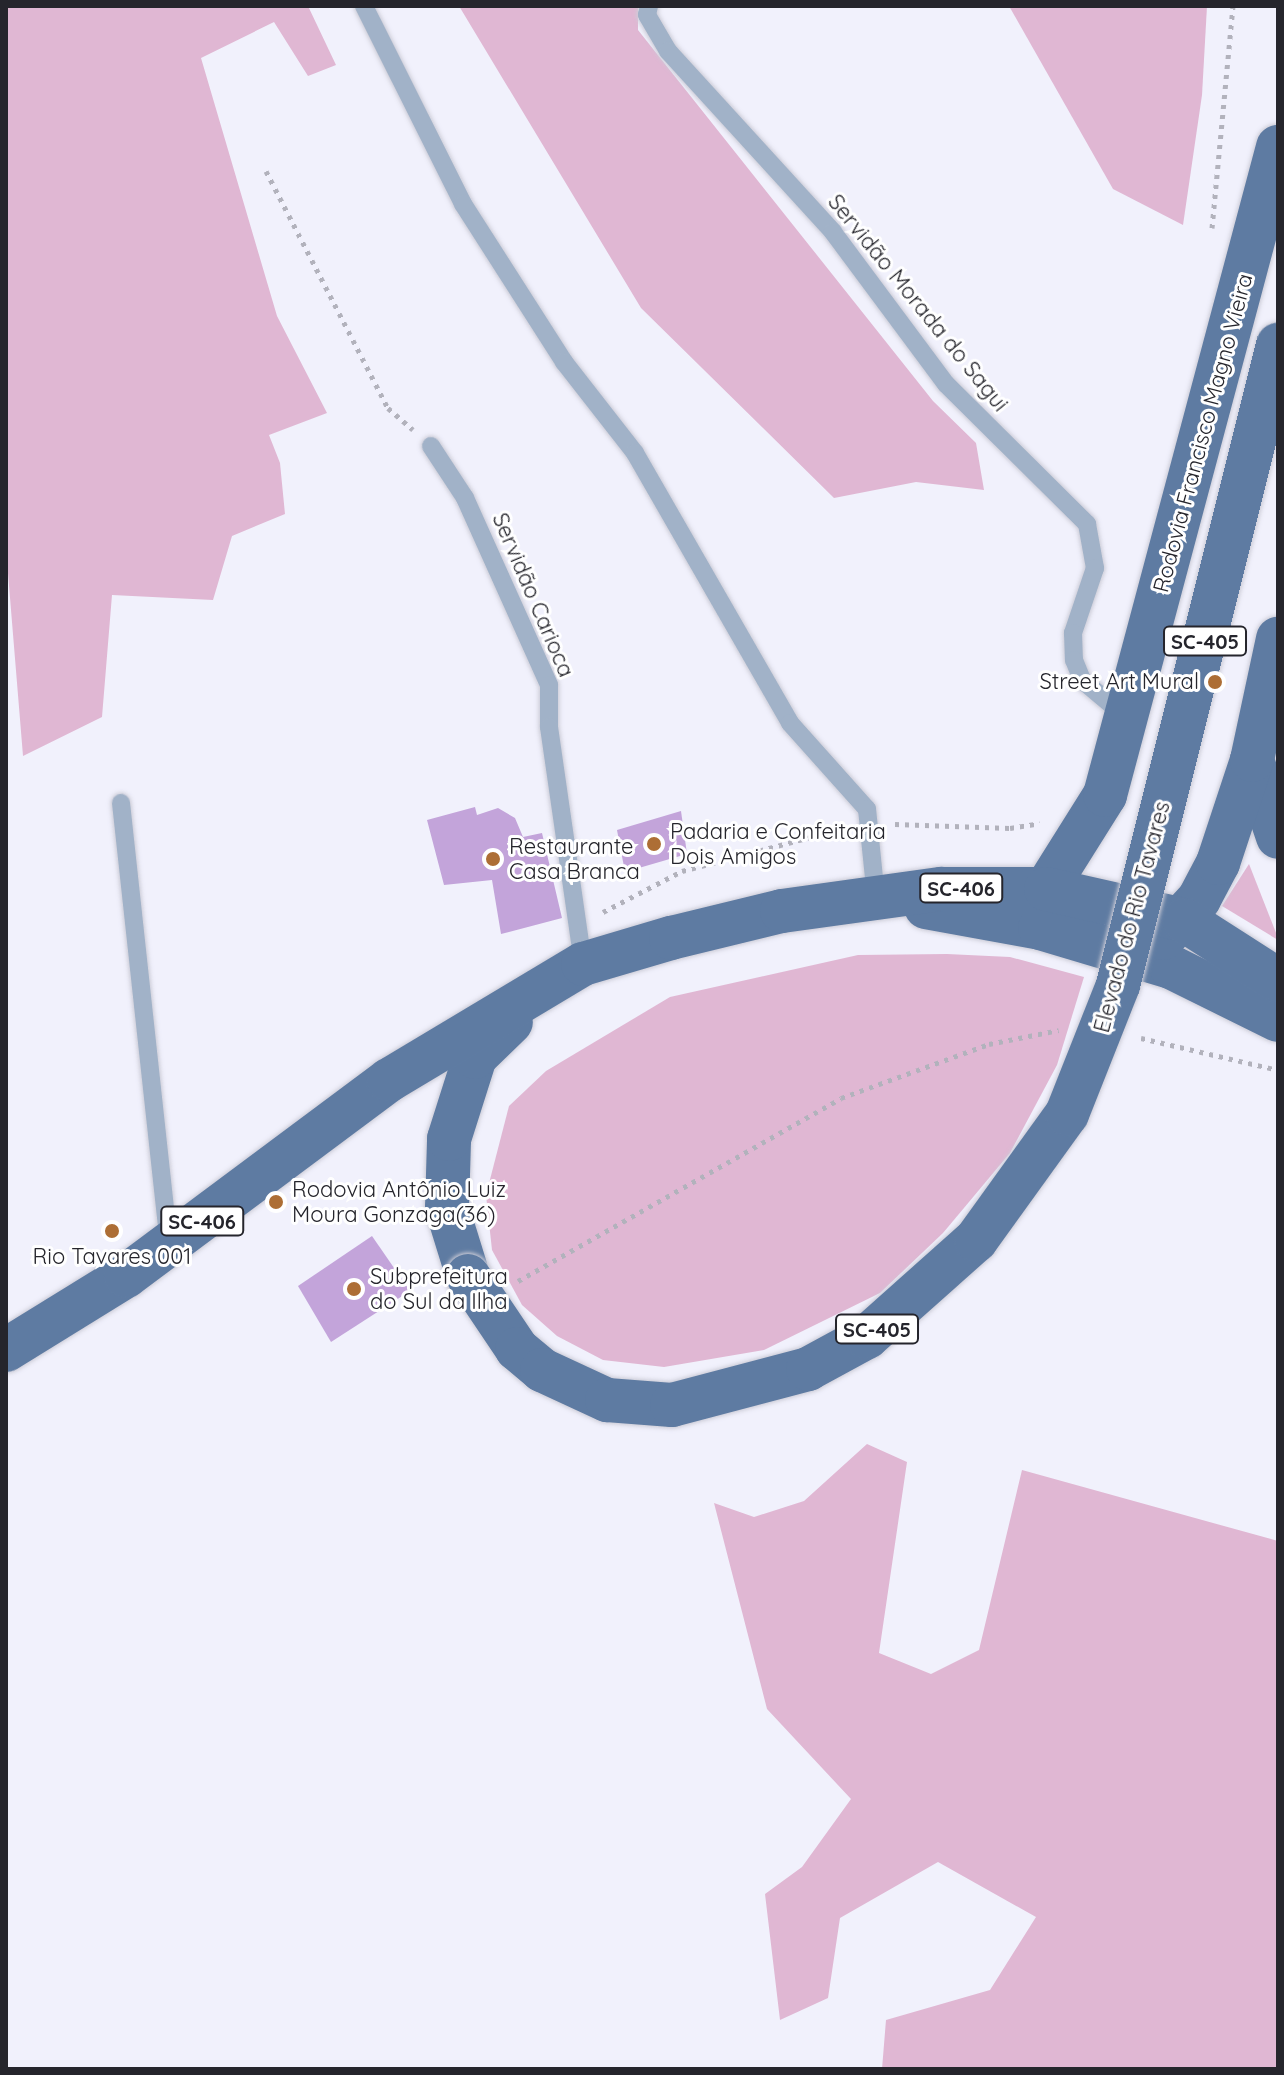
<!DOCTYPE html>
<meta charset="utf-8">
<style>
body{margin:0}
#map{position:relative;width:1284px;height:2075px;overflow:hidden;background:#f1f1fc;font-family:Quicksand,sans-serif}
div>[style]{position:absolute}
.green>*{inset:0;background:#e0b7d3}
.building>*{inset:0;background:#c3a4da}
.path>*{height:5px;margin-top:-2.5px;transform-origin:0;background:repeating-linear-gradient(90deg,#b2b2bc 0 4px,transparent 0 10px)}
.roads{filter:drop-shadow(0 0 2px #ccccd7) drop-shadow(0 0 2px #ccccd7)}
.lane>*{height:18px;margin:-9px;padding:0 9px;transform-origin:9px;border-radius:9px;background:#a1b2c8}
.primary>*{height:44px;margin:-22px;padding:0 22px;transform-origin:22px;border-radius:22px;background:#5e7ba2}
.bridges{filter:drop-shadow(0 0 2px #ccccd7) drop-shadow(0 0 2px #ccccd7)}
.primary-bridge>*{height:44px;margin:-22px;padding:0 22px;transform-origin:22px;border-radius:22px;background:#5e7ba2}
.dots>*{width:22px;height:22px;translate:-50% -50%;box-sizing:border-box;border:4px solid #fff;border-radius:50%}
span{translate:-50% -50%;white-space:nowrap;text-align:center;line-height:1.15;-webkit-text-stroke:6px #fff;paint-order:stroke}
.shield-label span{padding:2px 6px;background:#fff;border:2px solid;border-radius:6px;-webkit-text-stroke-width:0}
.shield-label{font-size:20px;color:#25252c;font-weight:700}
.street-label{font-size:22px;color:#25252c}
.poi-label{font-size:22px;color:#25252c}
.right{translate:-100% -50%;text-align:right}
.left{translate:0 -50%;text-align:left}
.frame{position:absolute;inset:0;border:8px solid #25252c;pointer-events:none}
</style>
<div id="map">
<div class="green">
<div style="clip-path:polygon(6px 6px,308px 6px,336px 65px,308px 76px,274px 22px,201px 58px,277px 316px,327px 413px,269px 435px,280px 463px,285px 514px,232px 536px,213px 600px,112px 595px,102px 717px,23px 756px,6px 549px)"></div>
<div style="clip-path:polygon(459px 6px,638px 6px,638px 30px,933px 401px,976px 443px,984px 490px,916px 482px,834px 498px,641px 308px)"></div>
<div style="clip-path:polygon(1009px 6px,1207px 6px,1202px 95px,1183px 225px,1113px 189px)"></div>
<div style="clip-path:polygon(1249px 864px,1278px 938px,1278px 940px,1222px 906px)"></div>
<div style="clip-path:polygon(947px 954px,1010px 957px,1084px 977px,1057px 1065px,1010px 1153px,943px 1233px,880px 1293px,764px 1350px,664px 1367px,603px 1360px,557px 1336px,522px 1305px,492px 1250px,486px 1195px,509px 1106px,546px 1071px,670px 997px,858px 955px)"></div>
<div style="clip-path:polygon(867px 1444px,907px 1462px,879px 1653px,931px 1674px,979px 1650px,1022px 1470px,1278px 1541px,1278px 2069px,882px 2069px,886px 2020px,990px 1990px,1036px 1917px,938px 1862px,840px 1918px,828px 1998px,780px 2020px,765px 1894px,802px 1867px,851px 1799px,767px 1709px,714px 1503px,754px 1517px,804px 1501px)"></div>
</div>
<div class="building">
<div style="clip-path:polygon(475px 807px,477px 815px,498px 808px,515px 818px,523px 837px,542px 833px,562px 918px,501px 934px,492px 880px,444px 885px,427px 820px)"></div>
<div style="clip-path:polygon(681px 811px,687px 854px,625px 872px,617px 830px)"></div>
<div style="clip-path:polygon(372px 1236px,410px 1291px,331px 1342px,298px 1286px)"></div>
</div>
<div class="path">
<div style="left:266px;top:171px;width:267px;rotate:62.8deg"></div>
<div style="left:388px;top:408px;width:33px;rotate:41deg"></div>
<div style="left:1212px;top:228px;width:223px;rotate:-84.6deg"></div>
<div style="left:895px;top:824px;width:115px;rotate:2deg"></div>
<div style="left:1010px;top:828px;width:30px;rotate:-9deg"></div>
<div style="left:603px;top:912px;width:89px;rotate:-27.4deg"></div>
<div style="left:682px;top:871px;width:169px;rotate:-14.8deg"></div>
<div style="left:1141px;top:1038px;width:141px;rotate:13.1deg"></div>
<div style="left:518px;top:1281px;width:371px;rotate:-29.5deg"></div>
<div style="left:841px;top:1098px;width:158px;rotate:-20deg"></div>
<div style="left:989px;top:1044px;width:71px;rotate:-11.3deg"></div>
</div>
<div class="roads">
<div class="lane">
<div style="left:364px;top:6px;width:221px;rotate:63.4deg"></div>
<div style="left:463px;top:204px;width:188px;rotate:57.4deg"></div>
<div style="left:564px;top:362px;width:115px;rotate:52deg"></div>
<div style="left:635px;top:453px;width:311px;rotate:60.1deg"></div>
<div style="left:790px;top:723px;width:115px;rotate:48.2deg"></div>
<div style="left:867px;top:809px;width:89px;rotate:84.2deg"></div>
<div style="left:649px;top:6px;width:9px;rotate:103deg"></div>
<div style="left:647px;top:15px;width:42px;rotate:59.7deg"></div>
<div style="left:668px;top:51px;width:245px;rotate:47.6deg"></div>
<div style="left:833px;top:232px;width:189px;rotate:53.4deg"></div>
<div style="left:946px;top:384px;width:199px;rotate:44.8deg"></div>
<div style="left:1087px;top:524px;width:45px;rotate:79.7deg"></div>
<div style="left:1095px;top:568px;width:69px;rotate:108.7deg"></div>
<div style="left:1073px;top:633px;width:27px;rotate:88deg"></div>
<div style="left:1074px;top:660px;width:22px;rotate:68deg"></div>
<div style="left:1082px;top:680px;width:57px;rotate:40.1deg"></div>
<div style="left:431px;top:446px;width:62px;rotate:56.8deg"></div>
<div style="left:465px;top:498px;width:205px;rotate:65.8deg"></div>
<div style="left:549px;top:685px;width:42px;rotate:90deg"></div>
<div style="left:549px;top:727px;width:239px;rotate:81.8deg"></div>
<div style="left:121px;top:803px;width:442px;rotate:83.8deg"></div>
</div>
<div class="primary">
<div style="left:1252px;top:760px;width:81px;rotate:71.3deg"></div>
<div style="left:1046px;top:889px;width:111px;rotate:-57.9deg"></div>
<div style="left:1105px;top:795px;width:671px;rotate:-75.05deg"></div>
<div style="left:926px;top:907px;width:116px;rotate:10.4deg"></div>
<div style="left:1040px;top:928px;width:137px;rotate:16.6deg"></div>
<div style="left:1171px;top:967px;width:119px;rotate:26.4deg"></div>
<div style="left:1163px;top:938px;width:53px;rotate:-47.3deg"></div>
<div style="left:1199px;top:899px;width:41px;rotate:-62.2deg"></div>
<div style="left:1218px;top:863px;width:108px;rotate:-71.7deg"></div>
<div style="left:1252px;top:760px;width:124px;rotate:-77.9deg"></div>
<div style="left:468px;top:1276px;width:71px;rotate:-107.2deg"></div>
<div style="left:447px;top:1208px;width:69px;rotate:-88.3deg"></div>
<div style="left:449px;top:1139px;width:86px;rotate:-72.4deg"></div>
<div style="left:475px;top:1057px;width:50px;rotate:-44.2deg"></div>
<div style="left:6px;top:1350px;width:141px;rotate:-31.7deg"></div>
<div style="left:126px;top:1276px;width:328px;rotate:-36.7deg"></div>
<div style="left:389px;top:1080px;width:226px;rotate:-30.9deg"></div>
<div style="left:583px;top:964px;width:92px;rotate:-16.5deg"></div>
<div style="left:671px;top:938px;width:114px;rotate:-13.7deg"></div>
<div style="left:782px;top:911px;width:161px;rotate:-7.9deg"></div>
<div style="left:941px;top:889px;width:105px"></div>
<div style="left:1046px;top:889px;width:141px;rotate:12.7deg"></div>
<div style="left:1184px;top:920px;width:112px;rotate:32.6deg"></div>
</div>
</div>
<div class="bridges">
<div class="primary-bridge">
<div style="left:468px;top:1276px;width:88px;rotate:56.1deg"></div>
<div style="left:517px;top:1349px;width:33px;rotate:40deg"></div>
<div style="left:542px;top:1370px;width:72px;rotate:24.8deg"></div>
<div style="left:607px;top:1400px;width:65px;rotate:4.4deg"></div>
<div style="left:672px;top:1405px;width:141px;rotate:-14.8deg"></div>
<div style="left:808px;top:1369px;width:67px;rotate:-28.5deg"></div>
<div style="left:867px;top:1337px;width:146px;rotate:-41.7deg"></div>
<div style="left:976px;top:1240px;width:155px;rotate:-54.2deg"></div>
<div style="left:1067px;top:1114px;width:139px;rotate:-68.4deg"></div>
<div style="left:1118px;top:985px;width:660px;rotate:-75.96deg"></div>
</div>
</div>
<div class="dots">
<div style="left:1215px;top:682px;background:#ad6e35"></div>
<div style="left:654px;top:844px;background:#ad6e35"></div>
<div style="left:493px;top:859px;background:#ad6e35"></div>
<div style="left:276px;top:1202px;background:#ad6e35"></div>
<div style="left:112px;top:1231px;background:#ad6e35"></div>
<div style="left:354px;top:1289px;background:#ad6e35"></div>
</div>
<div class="shield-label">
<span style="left:1205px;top:641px">SC-405</span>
<span style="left:961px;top:888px">SC-406</span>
<span style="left:202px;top:1221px">SC-406</span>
<span style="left:877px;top:1329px">SC-405</span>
</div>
<div class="street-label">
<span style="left:918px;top:303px;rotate:51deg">Servidão Morada do Sagui</span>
<span style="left:1203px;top:433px;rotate:-75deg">Rodovia Francisco Magno Vieira</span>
<span style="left:533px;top:595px;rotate:67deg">Servidão Carioca</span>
<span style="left:1132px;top:917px;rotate:-75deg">Elevado do Rio Tavares</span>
</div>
<div class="poi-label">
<span class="right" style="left:1199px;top:682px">Street Art Mural</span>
<span class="left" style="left:670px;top:844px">Padaria e Confeitaria<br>Dois Amigos</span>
<span class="left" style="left:509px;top:859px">Restaurante<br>Casa Branca</span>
<span class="left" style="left:292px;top:1202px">Rodovia Antônio Luiz<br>Moura Gonzaga(36)</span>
<span style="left:112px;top:1257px">Rio Tavares 001</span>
<span class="left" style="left:370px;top:1289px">Subprefeitura<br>do Sul da Ilha</span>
</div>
<div class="frame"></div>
</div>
